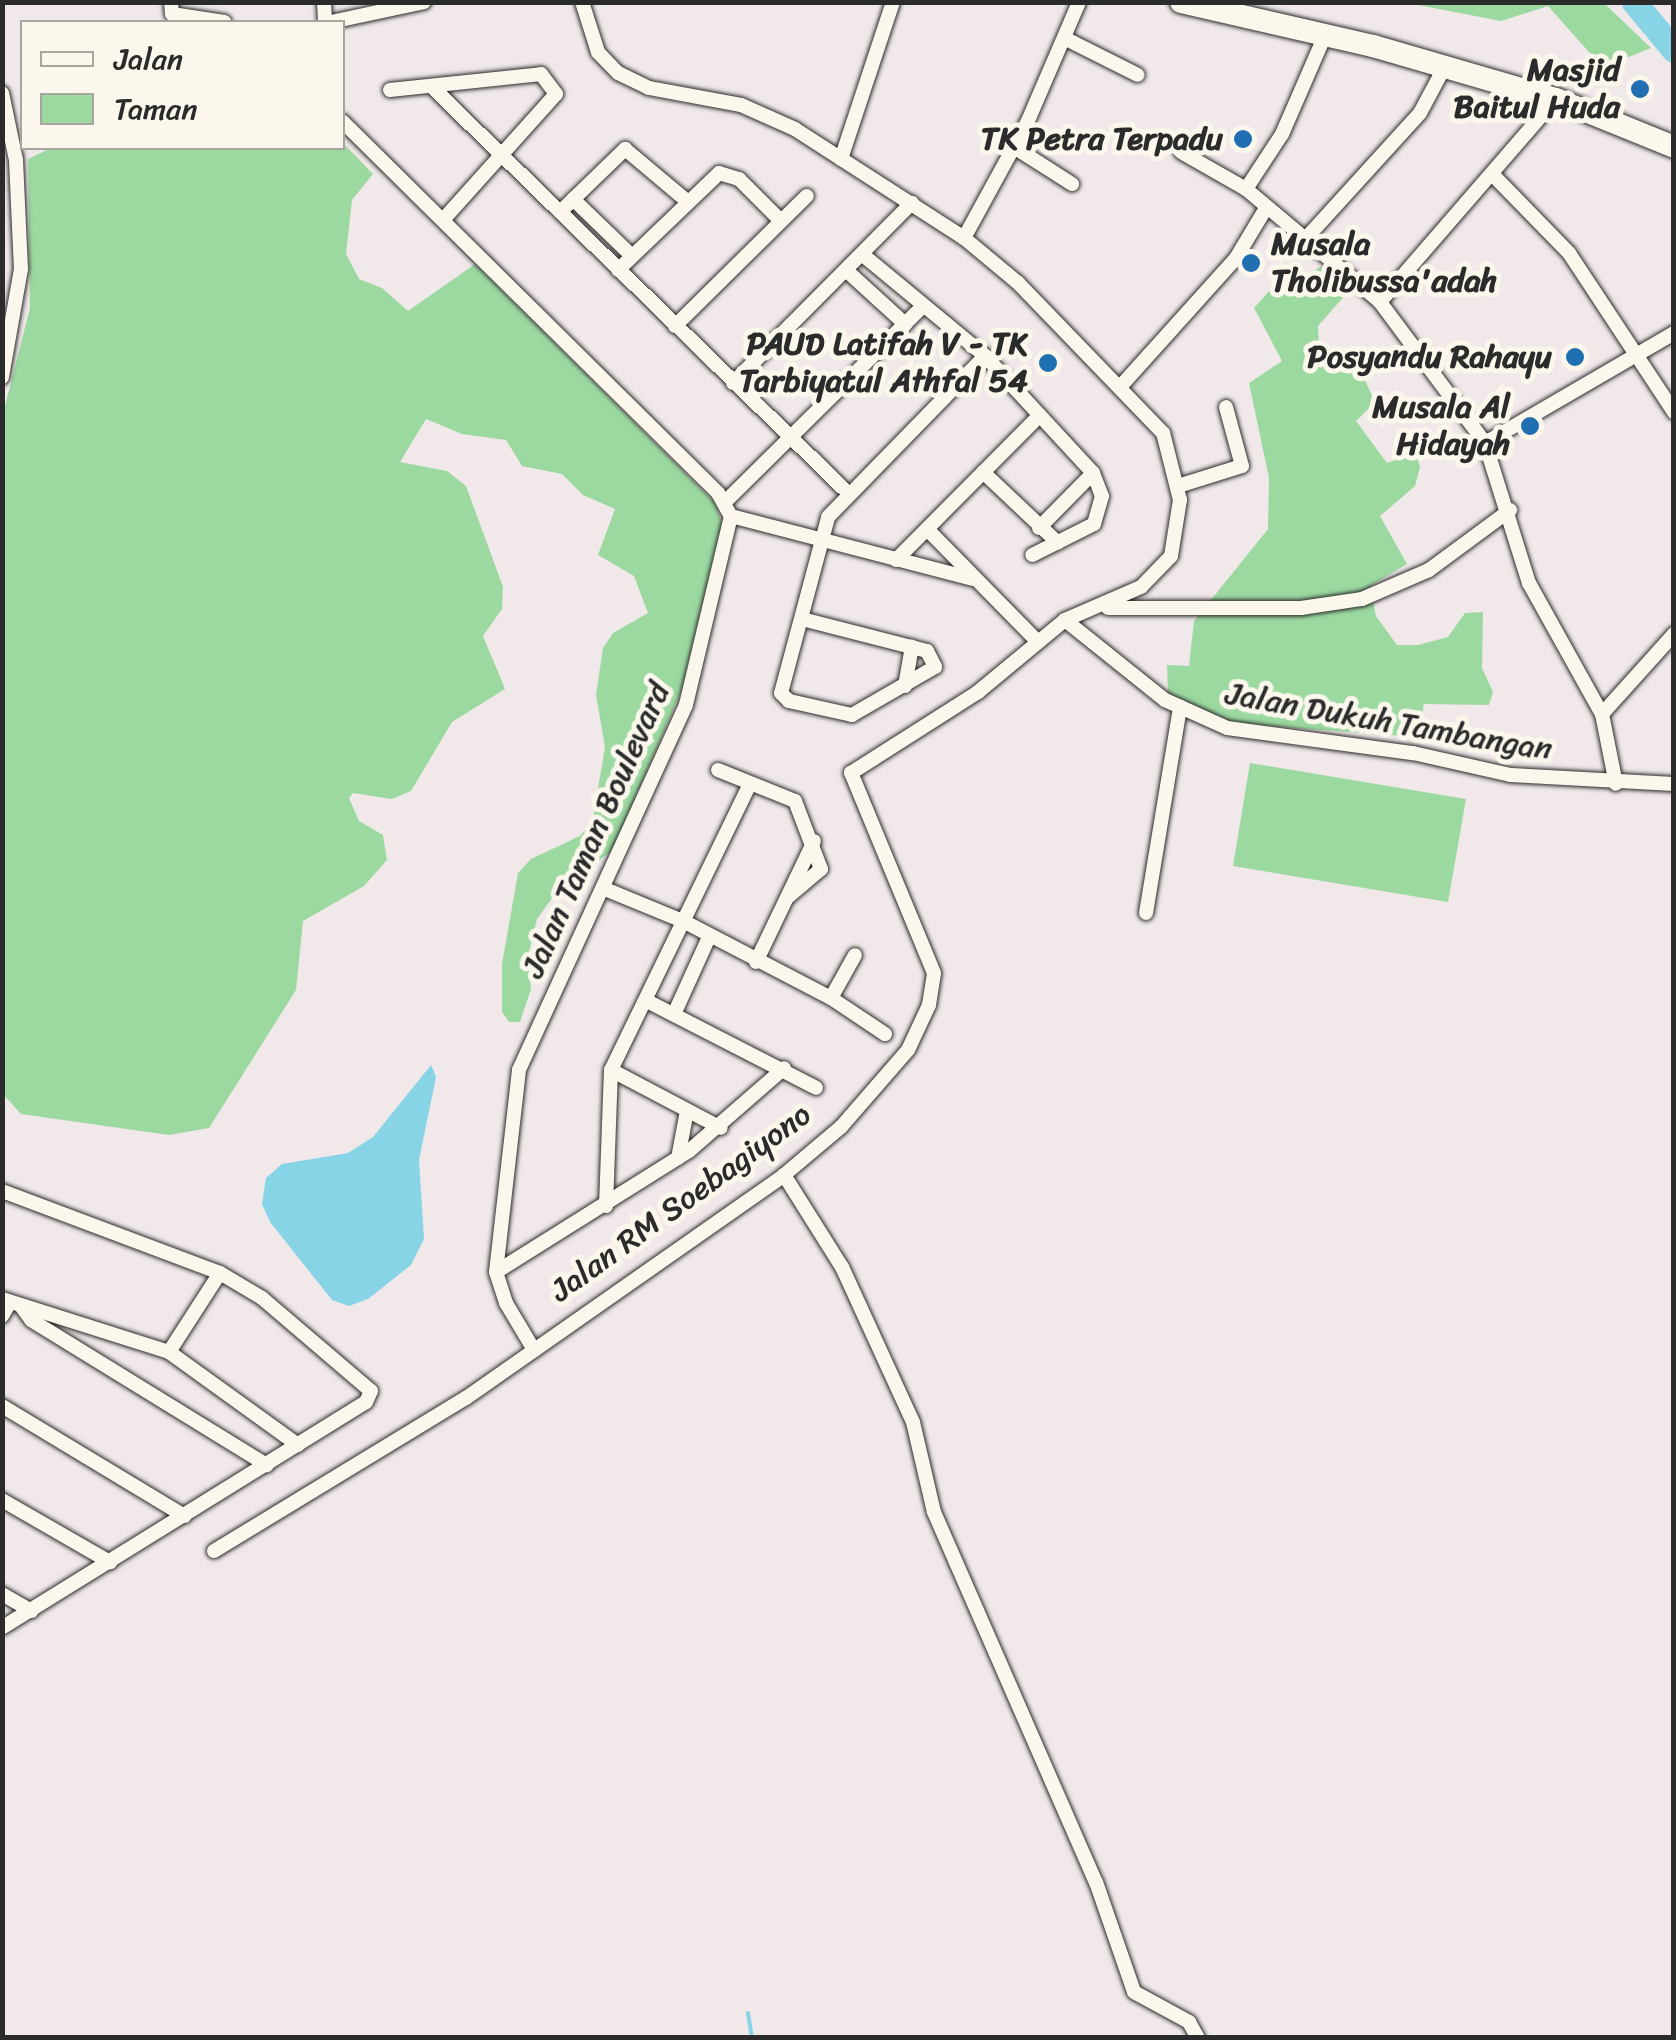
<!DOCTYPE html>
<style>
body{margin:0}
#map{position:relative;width:1676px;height:2040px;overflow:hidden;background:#f0e8e9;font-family:Sriracha,sans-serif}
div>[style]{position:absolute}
.green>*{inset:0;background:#9cd9a1}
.water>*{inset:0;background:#87d4e6}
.stream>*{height:4px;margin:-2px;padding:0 2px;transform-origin:2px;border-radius:2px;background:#87d4e6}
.river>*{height:25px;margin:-12.5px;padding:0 12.5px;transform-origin:12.5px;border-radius:12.5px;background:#87d4e6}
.roads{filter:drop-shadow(0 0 2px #2b2b2b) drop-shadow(0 0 2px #2b2b2b)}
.minor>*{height:14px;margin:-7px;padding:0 7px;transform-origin:7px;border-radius:7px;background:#fbf7ec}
.primary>*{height:22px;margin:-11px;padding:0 11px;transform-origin:11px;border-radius:11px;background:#fbf7ec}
.dots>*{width:28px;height:28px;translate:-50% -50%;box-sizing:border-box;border:5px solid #fbf7ec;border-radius:50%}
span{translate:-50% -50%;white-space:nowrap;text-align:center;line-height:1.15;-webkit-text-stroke:10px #fbf7ec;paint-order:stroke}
.poi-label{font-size:32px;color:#2b2b2b;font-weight:700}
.right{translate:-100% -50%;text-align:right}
.left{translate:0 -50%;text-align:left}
.street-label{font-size:32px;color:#2b2b2b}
.frame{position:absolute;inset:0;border:5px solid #2b2b2b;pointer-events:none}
.legend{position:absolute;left:20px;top:20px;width:325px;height:130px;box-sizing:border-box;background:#fbf7ec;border:2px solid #a8a59f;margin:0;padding:12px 18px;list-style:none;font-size:30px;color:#2b2b2b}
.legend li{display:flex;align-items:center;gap:20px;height:50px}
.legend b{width:50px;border:2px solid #a8a59f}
</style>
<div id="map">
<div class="green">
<div style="clip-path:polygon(1408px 3px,1604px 3px,1651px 48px,1619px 61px,1596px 60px,1548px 6px,1501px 21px)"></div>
<div style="clip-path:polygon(343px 143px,373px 174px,352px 200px,346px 254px,359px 279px,382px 288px,408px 311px,475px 264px,715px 503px,722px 523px,681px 692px,612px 851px,558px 890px,537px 919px,528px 956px,531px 989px,520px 1022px,509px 1022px,502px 1012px,502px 964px,518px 873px,531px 859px,580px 836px,593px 819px,605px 747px,596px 695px,603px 648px,613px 633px,648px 613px,634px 576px,598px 555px,615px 509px,583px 495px,562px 474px,522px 466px,506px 440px,462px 434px,426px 419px,400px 462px,447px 471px,466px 486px,503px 587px,502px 609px,483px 636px,505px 689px,452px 722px,411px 791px,392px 799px,353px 793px,349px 798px,359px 821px,383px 835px,387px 860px,364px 886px,303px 921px,296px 990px,209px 1128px,169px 1135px,21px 1114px,3px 1094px,2px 418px,30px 308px,28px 159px,51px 148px)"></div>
<div style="clip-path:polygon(1323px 265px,1348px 292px,1318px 326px,1320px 368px,1340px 358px,1363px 376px,1375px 402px,1356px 421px,1387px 463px,1416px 453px,1420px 467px,1415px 486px,1380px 516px,1407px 564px,1370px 586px,1376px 616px,1397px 645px,1418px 645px,1448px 637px,1465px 613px,1483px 612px,1482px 668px,1493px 692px,1489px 705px,1424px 704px,1418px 737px,1226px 723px,1168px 695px,1167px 665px,1189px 666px,1194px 621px,1268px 529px,1269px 478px,1249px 383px,1282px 361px,1254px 308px,1273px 287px,1298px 282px)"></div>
<div style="clip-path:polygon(1250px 763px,1466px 799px,1448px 902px,1233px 866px)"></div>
</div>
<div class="water">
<div style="clip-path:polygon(431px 1065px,436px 1077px,419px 1160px,424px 1239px,411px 1265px,368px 1299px,349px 1306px,332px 1300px,270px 1222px,262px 1204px,266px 1178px,282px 1164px,348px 1153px,373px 1137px)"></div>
</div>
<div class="stream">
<div style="left:748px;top:2013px;width:25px;rotate:81deg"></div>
</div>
<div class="river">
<div style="left:1634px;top:2px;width:62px;rotate:50.2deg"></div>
</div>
<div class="roads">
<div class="minor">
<div style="left:171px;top:2px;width:12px;rotate:85deg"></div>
<div style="left:172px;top:14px;width:53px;rotate:8.7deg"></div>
<div style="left:324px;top:2px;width:20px;rotate:87deg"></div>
<div style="left:331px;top:22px;width:95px;rotate:-12.1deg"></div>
<div style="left:1326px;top:33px;width:110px;rotate:113.5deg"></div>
<div style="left:1282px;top:134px;width:66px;rotate:123.2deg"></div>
<div style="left:1246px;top:189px;width:175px;rotate:40.1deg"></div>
<div style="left:1380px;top:302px;width:176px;rotate:53.3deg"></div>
<div style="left:1485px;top:443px;width:147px;rotate:72.6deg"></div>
<div style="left:1529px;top:583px;width:150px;rotate:60.9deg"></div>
<div style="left:1602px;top:714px;width:71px;rotate:78.7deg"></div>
<div style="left:1066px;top:39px;width:80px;rotate:26.6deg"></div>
<div style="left:433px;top:88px;width:580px;rotate:44.3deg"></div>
<div style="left:390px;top:90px;width:152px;rotate:-6deg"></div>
<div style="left:541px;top:74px;width:25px;rotate:53deg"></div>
<div style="left:556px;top:94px;width:169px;rotate:131.9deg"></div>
<div style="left:2px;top:93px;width:68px;rotate:78.2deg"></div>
<div style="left:16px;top:160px;width:109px;rotate:87.4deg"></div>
<div style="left:21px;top:269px;width:110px;rotate:100deg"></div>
<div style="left:342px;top:121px;width:529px;rotate:44.69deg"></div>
<div style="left:718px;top:493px;width:26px;rotate:61deg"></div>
<div style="left:731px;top:516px;width:194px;rotate:103.4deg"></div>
<div style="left:686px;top:705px;width:401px;rotate:114.6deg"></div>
<div style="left:519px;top:1070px;width:203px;rotate:96.5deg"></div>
<div style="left:496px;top:1272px;width:33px;rotate:72deg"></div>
<div style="left:506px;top:1303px;width:55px;rotate:59.2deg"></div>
<div style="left:1014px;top:147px;width:69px;rotate:32.5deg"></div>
<div style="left:1181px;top:152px;width:75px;rotate:29.6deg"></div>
<div style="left:841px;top:159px;width:165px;rotate:-71.7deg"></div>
<div style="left:1493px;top:175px;width:109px;rotate:45.7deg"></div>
<div style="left:1569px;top:253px;width:191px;rotate:56.6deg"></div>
<div style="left:573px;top:199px;width:82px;rotate:44deg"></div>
<div style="left:560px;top:212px;width:91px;rotate:-44.1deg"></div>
<div style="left:625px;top:149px;width:81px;rotate:40deg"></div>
<div style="left:1309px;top:235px;width:165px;rotate:-47.7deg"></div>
<div style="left:1420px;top:113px;width:51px;rotate:-61.9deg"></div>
<div style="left:964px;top:238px;width:131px;rotate:-61.3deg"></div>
<div style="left:1027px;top:123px;width:132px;rotate:-66.7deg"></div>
<div style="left:863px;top:255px;width:158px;rotate:39.6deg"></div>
<div style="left:985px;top:356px;width:159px;rotate:47.3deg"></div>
<div style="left:1093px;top:473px;width:25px;rotate:69deg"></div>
<div style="left:1102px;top:496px;width:29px;rotate:106deg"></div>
<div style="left:1094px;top:524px;width:69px;rotate:153.4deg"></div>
<div style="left:618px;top:270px;width:140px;rotate:-43.8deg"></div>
<div style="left:719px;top:173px;width:21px;rotate:17deg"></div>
<div style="left:739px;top:179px;width:59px;rotate:45deg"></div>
<div style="left:847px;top:271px;width:79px;rotate:42.4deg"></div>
<div style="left:1380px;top:302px;width:269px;rotate:-49.1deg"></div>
<div style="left:675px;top:326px;width:185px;rotate:-44.6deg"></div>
<div style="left:733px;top:383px;width:254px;rotate:-45.2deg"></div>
<div style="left:1120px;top:387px;width:173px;rotate:-48deg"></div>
<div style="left:1236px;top:258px;width:58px;rotate:-59deg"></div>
<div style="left:1485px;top:443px;width:219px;rotate:-30.2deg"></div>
<div style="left:983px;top:472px;width:103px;rotate:43.4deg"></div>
<div style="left:1178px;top:486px;width:67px;rotate:-17.4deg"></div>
<div style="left:1242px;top:466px;width:61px;rotate:-105.2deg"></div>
<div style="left:725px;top:502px;width:279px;rotate:-44.7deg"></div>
<div style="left:731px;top:516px;width:250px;rotate:14.6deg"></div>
<div style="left:1039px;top:528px;width:77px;rotate:-45.5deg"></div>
<div style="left:927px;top:529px;width:157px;rotate:45.5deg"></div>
<div style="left:896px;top:560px;width:204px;rotate:-45.2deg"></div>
<div style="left:1108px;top:608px;width:193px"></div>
<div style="left:1301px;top:608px;width:62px;rotate:-8.4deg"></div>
<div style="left:1362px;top:599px;width:73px;rotate:-23.4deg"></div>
<div style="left:1429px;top:570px;width:101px;rotate:-36.5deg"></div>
<div style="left:802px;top:619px;width:129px;rotate:14.4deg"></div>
<div style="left:927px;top:651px;width:18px;rotate:63deg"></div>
<div style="left:935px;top:667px;width:96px;rotate:150deg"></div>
<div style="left:852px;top:715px;width:65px;rotate:-167.5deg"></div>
<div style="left:789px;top:701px;width:11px;rotate:-135deg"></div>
<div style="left:781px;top:693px;width:182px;rotate:-75deg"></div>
<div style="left:828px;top:517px;width:225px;rotate:-45.7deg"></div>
<div style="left:1065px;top:620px;width:128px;rotate:38.7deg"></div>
<div style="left:1165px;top:700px;width:68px;rotate:24.3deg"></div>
<div style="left:1227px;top:728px;width:188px;rotate:7.7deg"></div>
<div style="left:1413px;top:753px;width:100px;rotate:12.7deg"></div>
<div style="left:1511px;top:775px;width:163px;rotate:3.2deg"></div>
<div style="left:905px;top:686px;width:40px;rotate:-80deg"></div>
<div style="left:1602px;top:714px;width:108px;rotate:-48deg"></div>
<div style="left:718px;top:770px;width:83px;rotate:21.9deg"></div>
<div style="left:795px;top:801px;width:73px;rotate:69.1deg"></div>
<div style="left:821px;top:869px;width:42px;rotate:139.8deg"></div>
<div style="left:605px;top:889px;width:87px;rotate:22.4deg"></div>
<div style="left:685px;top:922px;width:165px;rotate:27.5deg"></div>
<div style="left:831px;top:998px;width:65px;rotate:33.7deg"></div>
<div style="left:1146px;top:913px;width:209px;rotate:-80.6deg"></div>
<div style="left:756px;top:962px;width:134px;rotate:-64.4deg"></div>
<div style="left:831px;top:998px;width:49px;rotate:-60.8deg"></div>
<div style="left:647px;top:1001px;width:190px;rotate:27.2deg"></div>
<div style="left:675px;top:1012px;width:82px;rotate:-65.6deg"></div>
<div style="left:611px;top:1070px;width:124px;rotate:27.8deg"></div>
<div style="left:678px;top:1158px;width:48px;rotate:-79.2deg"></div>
<div style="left:784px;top:1175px;width:109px;rotate:57.8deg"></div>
<div style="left:842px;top:1267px;width:170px;rotate:65.4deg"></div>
<div style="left:913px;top:1422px;width:92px;rotate:76.9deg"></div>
<div style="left:934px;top:1512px;width:404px;rotate:66.4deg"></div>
<div style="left:1096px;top:1882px;width:116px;rotate:70.9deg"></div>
<div style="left:1134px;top:1992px;width:63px;rotate:28.6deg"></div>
<div style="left:1189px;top:2022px;width:18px;rotate:61deg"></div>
<div style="left:2px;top:1191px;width:233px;rotate:20.6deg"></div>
<div style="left:220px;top:1273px;width:49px;rotate:30.8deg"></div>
<div style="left:262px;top:1298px;width:143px;rotate:40.5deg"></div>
<div style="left:371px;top:1391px;width:12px;rotate:114deg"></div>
<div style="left:366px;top:1402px;width:428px;rotate:148.2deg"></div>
<div style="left:606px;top:1206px;width:136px;rotate:-87.9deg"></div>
<div style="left:611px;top:1070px;width:318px;rotate:-64.1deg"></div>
<div style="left:496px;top:1272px;width:228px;rotate:-32.1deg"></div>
<div style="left:689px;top:1151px;width:126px;rotate:-41.1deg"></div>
<div style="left:2px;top:1299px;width:175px;rotate:17.6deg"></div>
<div style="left:169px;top:1352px;width:159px;rotate:35.8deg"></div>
<div style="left:21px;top:1306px;width:17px;rotate:54deg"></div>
<div style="left:31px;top:1320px;width:277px;rotate:31.6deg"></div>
<div style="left:2px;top:1316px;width:16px;rotate:-60deg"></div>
<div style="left:169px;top:1352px;width:94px;rotate:-57.2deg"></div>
<div style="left:2px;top:1406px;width:213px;rotate:31.1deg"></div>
<div style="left:2px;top:1500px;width:125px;rotate:29.9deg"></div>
<div style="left:214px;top:1551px;width:295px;rotate:-31.3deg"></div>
<div style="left:466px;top:1398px;width:388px;rotate:-35deg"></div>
<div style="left:784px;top:1175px;width:75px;rotate:-40.1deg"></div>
<div style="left:841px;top:1127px;width:102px;rotate:-49deg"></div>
<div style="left:908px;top:1050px;width:50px;rotate:-65deg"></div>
<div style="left:929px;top:1005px;width:32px;rotate:-81deg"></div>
<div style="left:934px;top:973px;width:217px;rotate:-112.5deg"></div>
<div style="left:851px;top:773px;width:151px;rotate:-32.5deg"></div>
<div style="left:978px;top:692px;width:113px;rotate:-39.6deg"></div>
<div style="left:1065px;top:620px;width:83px;rotate:-23.5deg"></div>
<div style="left:1141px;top:587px;width:43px;rotate:-45.9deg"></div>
<div style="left:1171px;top:556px;width:57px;rotate:-80.9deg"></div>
<div style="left:1180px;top:500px;width:69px;rotate:-104.2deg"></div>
<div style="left:1163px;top:433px;width:209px;rotate:-134deg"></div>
<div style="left:1018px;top:283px;width:70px;rotate:-140.2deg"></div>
<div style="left:964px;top:238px;width:201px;rotate:-147.2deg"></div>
<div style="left:795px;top:129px;width:59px;rotate:-156deg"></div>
<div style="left:741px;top:105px;width:94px;rotate:-169.5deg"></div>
<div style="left:649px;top:88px;width:34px;rotate:-154deg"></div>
<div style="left:618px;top:73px;width:29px;rotate:-134deg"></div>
<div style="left:598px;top:52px;width:52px;rotate:-107.7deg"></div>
<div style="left:2px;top:1594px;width:34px;rotate:30deg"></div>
</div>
<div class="primary">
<div style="left:1181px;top:2px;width:197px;rotate:12.9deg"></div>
<div style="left:1373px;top:46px;width:191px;rotate:16.2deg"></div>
<div style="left:1556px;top:99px;width:127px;rotate:22.1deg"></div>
</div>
</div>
<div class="dots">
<div style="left:1640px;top:89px;background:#1f6fb2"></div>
<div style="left:1243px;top:139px;background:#1f6fb2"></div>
<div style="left:1251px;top:263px;background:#1f6fb2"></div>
<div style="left:1575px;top:357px;background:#1f6fb2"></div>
<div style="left:1048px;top:363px;background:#1f6fb2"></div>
<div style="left:1530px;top:426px;background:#1f6fb2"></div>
</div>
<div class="poi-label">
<span class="right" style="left:1620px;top:89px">Masjid<br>Baitul Huda</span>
<span class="right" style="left:1223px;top:139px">TK Petra Terpadu</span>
<span class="left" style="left:1271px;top:263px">Musala<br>Tholibussa'adah</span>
<span class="right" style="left:1028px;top:363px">PAUD Latifah V - TK<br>Tarbiyatul Athfal 54</span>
<span class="right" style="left:1552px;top:357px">Posyandu Rahayu</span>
<span class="right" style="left:1510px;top:426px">Musala Al<br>Hidayah</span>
</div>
<div class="street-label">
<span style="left:1389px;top:722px;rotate:10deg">Jalan Dukuh Tambangan</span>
<span style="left:596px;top:830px;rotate:-66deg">Jalan Taman Boulevard</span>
<span style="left:681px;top:1203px;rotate:-36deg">Jalan RM Soebagiyono</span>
</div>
<div class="frame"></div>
<ul class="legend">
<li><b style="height:12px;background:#fbf7ec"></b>Jalan</li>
<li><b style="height:28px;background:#9cd9a1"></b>Taman</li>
</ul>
</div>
